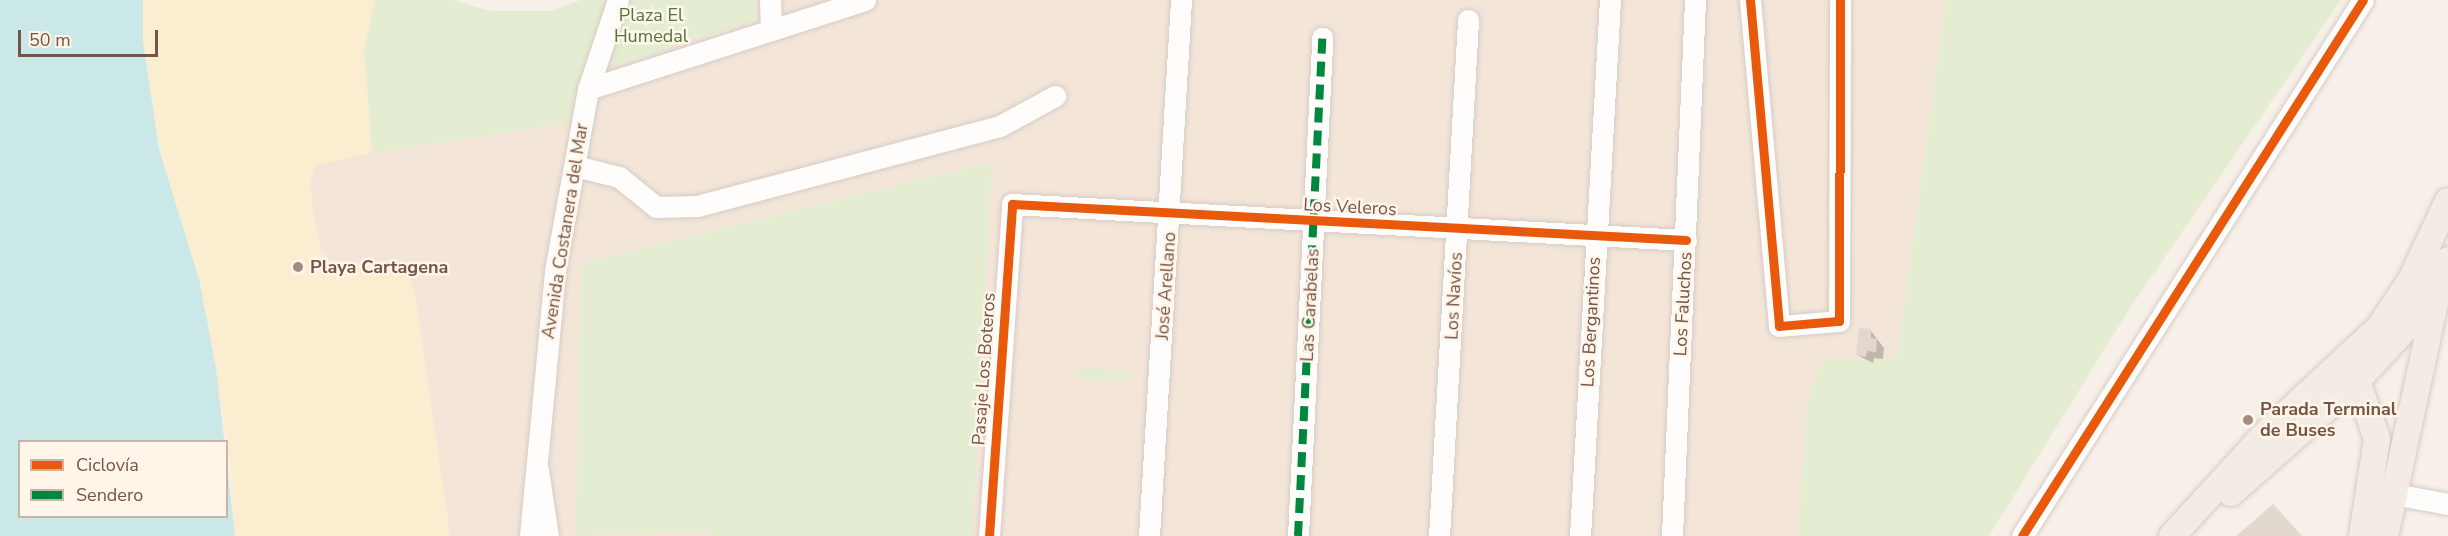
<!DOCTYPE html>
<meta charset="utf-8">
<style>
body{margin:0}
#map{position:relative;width:2448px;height:536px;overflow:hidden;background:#f7f0e8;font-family:"Nunito Sans",sans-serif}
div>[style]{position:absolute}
.residential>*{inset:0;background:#f3e5d8}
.green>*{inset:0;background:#e4edd2}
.sand>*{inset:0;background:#fbedcf}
.water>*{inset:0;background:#cae8e8}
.shadow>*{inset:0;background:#0003}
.building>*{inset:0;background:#e3d8d0}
.roads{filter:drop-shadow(0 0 2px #d6cbc5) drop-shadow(0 0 2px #d6cbc5)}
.minor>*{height:21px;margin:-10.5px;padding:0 10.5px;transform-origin:10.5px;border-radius:10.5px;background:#fefdfc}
.major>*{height:26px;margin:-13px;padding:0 13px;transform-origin:13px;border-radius:13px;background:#f2ece4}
.quiet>*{height:8px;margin-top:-4px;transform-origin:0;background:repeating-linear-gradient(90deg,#00873e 0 15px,transparent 0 23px)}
.cycleway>*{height:9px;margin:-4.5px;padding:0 4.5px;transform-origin:4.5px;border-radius:4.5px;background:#e8590c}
.dots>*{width:16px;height:16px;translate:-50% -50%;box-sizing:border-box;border:3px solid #fff5e9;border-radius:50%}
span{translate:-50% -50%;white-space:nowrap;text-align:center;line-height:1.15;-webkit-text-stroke:5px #fff5e9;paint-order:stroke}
.park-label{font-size:18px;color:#52773c}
.street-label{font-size:18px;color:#765447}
.poi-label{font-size:18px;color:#765447;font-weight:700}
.left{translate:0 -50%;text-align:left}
.legend{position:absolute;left:18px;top:440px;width:210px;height:78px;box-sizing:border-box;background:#fff5e9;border:2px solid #c8b5a8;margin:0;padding:8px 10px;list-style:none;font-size:18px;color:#765447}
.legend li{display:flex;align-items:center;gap:12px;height:30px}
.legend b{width:30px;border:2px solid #c8b5a8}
.scale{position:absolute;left:18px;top:30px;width:140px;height:27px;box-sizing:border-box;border:3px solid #765447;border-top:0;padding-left:8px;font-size:18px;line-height:21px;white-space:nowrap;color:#765447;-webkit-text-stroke:4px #fff5e9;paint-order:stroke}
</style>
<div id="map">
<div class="residential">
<div style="clip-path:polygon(375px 0,452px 0,490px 11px,551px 11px,581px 0,1946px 0,1897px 357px,1807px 405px,1798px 536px,450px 536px,414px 289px,406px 270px,332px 262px,321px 251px,313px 211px,310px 181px,316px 165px,372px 152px,364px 50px)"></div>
</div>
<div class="green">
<div style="clip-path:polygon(375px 0,452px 0,490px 11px,551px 11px,581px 0,607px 0,568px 123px,372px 153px,364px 50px)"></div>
<div style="clip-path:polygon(632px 0,757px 0,757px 20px,609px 68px)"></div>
<div style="clip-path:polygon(1946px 0,2341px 0,2130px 308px,1989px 536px,1798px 536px,1807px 405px,1823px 359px,1897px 357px)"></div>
<div style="clip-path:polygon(992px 162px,972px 536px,710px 536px,710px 531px,576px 536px,581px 264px)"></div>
<div style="clip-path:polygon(1077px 367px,1131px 371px,1130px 382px,1076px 378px)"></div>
</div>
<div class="sand">
<div style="clip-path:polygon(143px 0,375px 0,364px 50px,372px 153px,316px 165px,310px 181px,313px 211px,321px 251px,332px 262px,394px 264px,406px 270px,414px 289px,450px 536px,235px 536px,230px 459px,199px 279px,159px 149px,143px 41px)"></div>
</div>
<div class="water">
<div style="clip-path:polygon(evenodd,0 0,143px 0,143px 41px,159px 149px,199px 279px,216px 368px,235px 536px,0 536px,0 0,20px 442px,226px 442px,226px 516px,20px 516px,20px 442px)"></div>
</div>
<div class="shadow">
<div style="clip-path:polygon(1871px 331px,1884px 348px,1883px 359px,1874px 358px,1873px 363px,1857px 355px)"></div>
</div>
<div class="building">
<div style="clip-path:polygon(1859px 328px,1871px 329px,1871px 338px,1877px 339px,1876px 352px,1867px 351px,1866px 357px,1856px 355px)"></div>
<div style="clip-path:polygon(2273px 504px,2302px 536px,2236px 536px)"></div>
</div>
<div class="roads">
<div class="minor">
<div style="left:770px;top:0;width:30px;rotate:88deg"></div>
<div style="left:1750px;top:0;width:327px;rotate:84.9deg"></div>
<div style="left:1779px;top:326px;width:60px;rotate:-4.8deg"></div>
<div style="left:1839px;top:321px;width:321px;rotate:-89.8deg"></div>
<div style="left:588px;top:89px;width:291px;rotate:-17.8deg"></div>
<div style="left:575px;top:166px;width:45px;rotate:14deg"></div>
<div style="left:619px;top:177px;width:48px;rotate:39deg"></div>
<div style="left:656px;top:207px;width:41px;rotate:-1.4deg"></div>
<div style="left:697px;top:206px;width:313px;rotate:-14.8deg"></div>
<div style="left:1000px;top:126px;width:63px;rotate:-28.6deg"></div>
<div style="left:538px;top:470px;width:67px;rotate:81.4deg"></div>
<div style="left:2394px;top:494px;width:55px;rotate:10.5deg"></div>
<div style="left:530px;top:536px;width:266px;rotate:-84.6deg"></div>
<div style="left:555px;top:271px;width:185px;rotate:-79.7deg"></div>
<div style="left:588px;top:89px;width:94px;rotate:-71.4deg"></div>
<div style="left:989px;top:536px;width:333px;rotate:-86deg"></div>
<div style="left:1012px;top:204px;width:675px;rotate:3.06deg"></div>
<div style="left:1149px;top:536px;width:537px;rotate:-86.58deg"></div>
<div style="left:1298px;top:536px;width:499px;rotate:-87.2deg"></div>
<div style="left:1439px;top:536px;width:517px;rotate:-86.78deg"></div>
<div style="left:1580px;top:536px;width:537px;rotate:-86.8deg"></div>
<div style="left:1672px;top:536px;width:536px;rotate:-87.54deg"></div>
<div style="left:2022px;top:536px;width:635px;rotate:-57.54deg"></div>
</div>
<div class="major">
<div style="left:2353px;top:369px;width:74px;rotate:71.1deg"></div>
<div style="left:2377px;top:439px;width:98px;rotate:98.8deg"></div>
<div style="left:2231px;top:493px;width:164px;rotate:-41.5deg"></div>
<div style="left:2354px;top:384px;width:72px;rotate:-47.2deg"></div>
<div style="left:2403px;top:331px;width:84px;rotate:-57.6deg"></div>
<div style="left:2172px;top:536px;width:148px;rotate:-47.5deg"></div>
<div style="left:2272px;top:427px;width:146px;rotate:-42.8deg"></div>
<div style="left:2379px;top:328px;width:58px;rotate:-56.3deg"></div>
<div style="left:2411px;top:280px;width:87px;rotate:-64.9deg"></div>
<div style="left:2385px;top:536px;width:253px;rotate:-77.9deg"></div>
</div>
</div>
<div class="quiet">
<div style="left:1298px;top:536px;width:499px;rotate:-87.2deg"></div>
</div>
<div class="cycleway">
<div style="left:1750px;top:0;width:327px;rotate:84.9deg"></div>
<div style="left:1779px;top:326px;width:60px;rotate:-4.8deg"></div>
<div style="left:1839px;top:321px;width:321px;rotate:-89.8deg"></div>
<div style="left:989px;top:536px;width:333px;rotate:-86deg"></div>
<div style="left:1012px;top:204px;width:675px;rotate:3.06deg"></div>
<div style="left:2022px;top:536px;width:635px;rotate:-57.54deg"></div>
</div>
<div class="dots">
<div style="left:298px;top:267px;background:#a38b7f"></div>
<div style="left:2248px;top:420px;background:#a38b7f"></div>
</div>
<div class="park-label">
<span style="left:651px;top:26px">Plaza El<br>Humedal</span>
</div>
<div class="street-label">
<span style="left:1350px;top:207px;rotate:3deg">Los Veleros</span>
<span style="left:565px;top:231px;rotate:-81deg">Avenida Costanera del Mar</span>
<span style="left:1166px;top:286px;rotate:-86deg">José Arellano</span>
<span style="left:1454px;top:296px;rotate:-87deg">Los Navíos</span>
<span style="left:1683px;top:304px;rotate:-87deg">Los Faluchos</span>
<span style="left:1310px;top:305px;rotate:-87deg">Las Carabelas</span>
<span style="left:1591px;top:322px;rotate:-87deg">Los Bergantinos</span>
<span style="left:984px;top:369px;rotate:-86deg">Pasaje Los Boteros</span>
</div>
<div class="poi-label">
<span class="left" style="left:310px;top:267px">Playa Cartagena</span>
<span class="left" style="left:2260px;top:420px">Parada Terminal<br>de Buses</span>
</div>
<ul class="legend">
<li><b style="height:8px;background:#e8590c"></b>Ciclovía</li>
<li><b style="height:8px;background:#00873e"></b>Sendero</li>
</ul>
<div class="scale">50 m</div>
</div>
